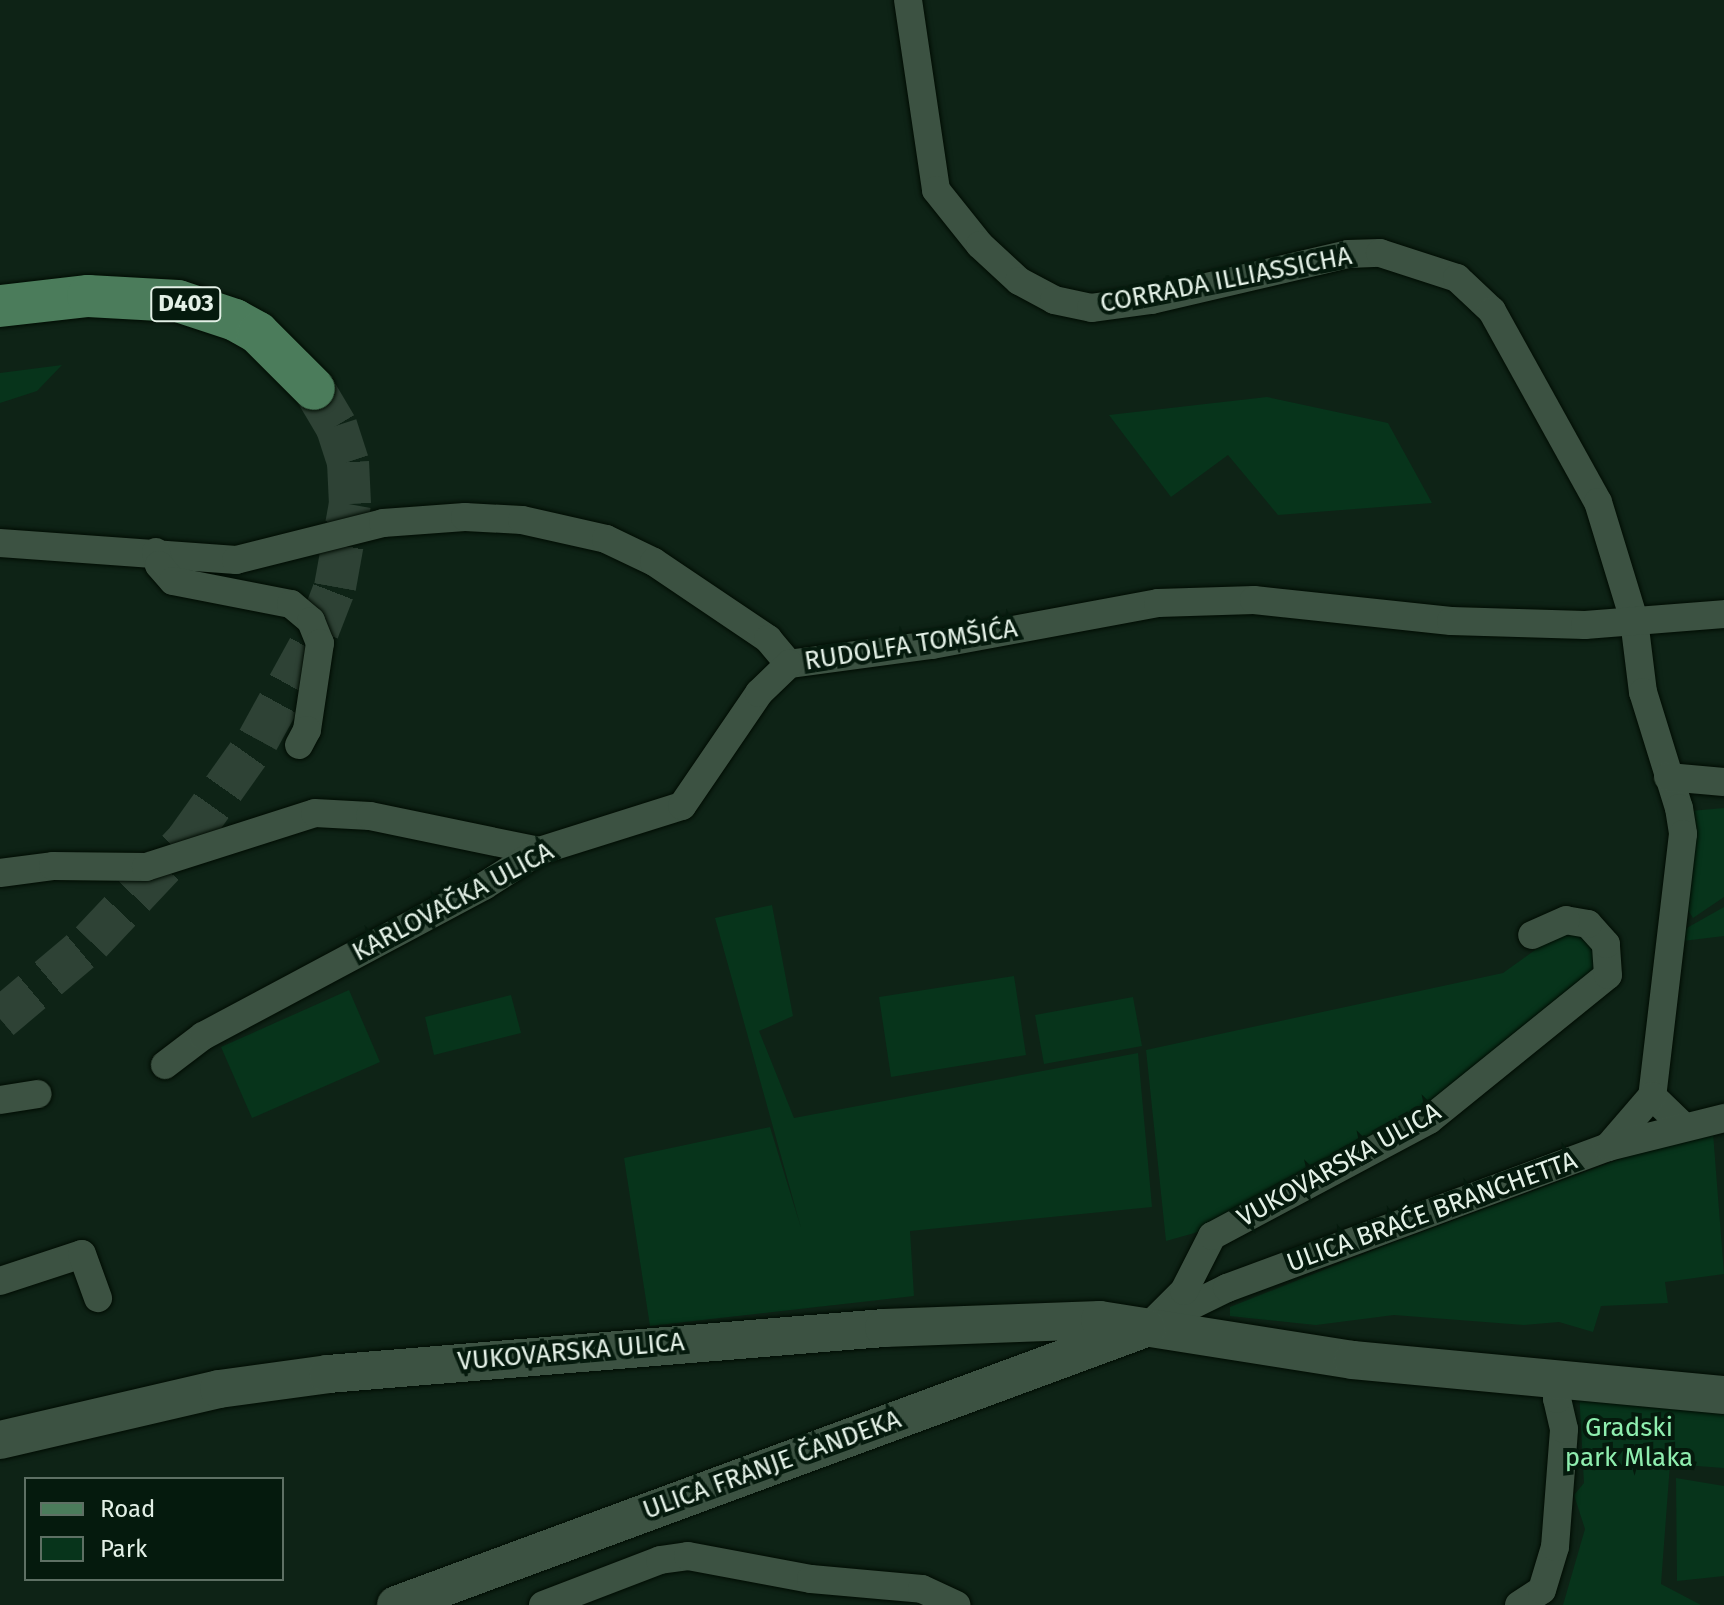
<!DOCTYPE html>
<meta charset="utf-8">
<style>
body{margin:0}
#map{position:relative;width:1724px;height:1605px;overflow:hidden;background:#0e2316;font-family:"Fira Sans",sans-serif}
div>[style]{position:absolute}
.green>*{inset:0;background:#07341b}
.primary-tunnel>*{height:42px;margin-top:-21px;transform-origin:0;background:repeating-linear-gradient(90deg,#2e4235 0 42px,transparent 0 63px)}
.roads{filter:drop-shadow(0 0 2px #000c03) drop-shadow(0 0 2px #000c03)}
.street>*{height:28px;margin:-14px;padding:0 14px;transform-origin:14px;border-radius:14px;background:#3c5242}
.secondary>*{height:38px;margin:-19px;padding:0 19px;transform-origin:19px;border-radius:19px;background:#3c5242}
.primary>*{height:42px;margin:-21px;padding:0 21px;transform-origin:21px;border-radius:21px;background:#4b7c5b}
span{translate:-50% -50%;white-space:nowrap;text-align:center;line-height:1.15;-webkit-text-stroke:8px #051a0d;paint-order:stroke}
.shield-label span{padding:2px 6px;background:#051a0d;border:2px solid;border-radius:6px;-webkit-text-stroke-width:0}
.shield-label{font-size:24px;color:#e3f0e6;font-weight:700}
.street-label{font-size:26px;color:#e3f0e6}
.park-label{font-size:26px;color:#8feeaf}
.legend{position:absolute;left:24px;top:1477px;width:260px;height:104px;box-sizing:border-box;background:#051a0d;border:2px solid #5e7064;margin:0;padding:10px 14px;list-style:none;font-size:24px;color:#e3f0e6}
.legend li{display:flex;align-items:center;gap:16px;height:40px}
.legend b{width:40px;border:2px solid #5e7064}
</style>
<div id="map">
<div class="green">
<div style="clip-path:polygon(62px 365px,37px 391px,0 403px,0 373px)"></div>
<div style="clip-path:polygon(1267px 397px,1388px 423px,1432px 503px,1278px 515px,1228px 455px,1171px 497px,1109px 415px)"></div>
<div style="clip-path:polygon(1724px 808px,1724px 897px,1693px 918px,1686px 907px,1690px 811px)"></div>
<div style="clip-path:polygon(772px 905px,793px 1016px,759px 1031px,794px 1118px,1138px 1053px,1152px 1207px,910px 1231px,914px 1296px,650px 1326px,624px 1158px,770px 1127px,801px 1228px,715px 918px)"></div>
<div style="clip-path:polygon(1724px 907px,1724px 936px,1683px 941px,1685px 929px)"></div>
<div style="clip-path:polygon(1573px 934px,1590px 940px,1597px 955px,1594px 974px,1425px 1112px,1198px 1232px,1166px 1241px,1146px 1050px,1503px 973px,1553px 937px)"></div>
<div style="clip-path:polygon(1014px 976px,1026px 1055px,891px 1077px,879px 997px)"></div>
<div style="clip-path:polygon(349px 990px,380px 1062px,252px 1118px,221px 1047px)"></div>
<div style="clip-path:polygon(511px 995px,521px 1033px,434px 1055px,425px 1017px)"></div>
<div style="clip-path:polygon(1133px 997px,1142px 1046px,1044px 1064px,1035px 1015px)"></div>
<div style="clip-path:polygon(1713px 1133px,1724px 1274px,1665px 1282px,1668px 1303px,1601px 1306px,1593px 1332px,1559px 1322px,1524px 1325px,1394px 1315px,1316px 1325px,1230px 1316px,1230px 1307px,1389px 1244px,1650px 1148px)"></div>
<div style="clip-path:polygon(1579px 1390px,1724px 1407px,1724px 1468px,1670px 1464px,1661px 1584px,1701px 1605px,1563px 1605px,1585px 1529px,1574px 1495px,1584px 1483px)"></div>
<div style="clip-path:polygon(1676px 1478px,1724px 1486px,1724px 1576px,1677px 1581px)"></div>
</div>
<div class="primary-tunnel">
<div style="left:0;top:1019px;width:119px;rotate:-40.2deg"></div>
<div style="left:91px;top:942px;width:140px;rotate:-46.7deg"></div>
<div style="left:187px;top:840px;width:123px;rotate:-54.6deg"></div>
<div style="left:258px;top:740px;width:124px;rotate:-61.2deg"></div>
<div style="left:318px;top:631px;width:47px;rotate:-68.9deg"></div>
<div style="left:335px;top:587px;width:84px;rotate:-79.8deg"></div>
<div style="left:350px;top:504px;width:42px;rotate:-92.7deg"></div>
<div style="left:348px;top:462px;width:38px;rotate:-108deg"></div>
<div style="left:336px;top:426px;width:43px;rotate:-120.7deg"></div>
</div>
<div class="roads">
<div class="street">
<div style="left:908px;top:0;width:192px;rotate:81.6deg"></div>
<div style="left:936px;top:190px;width:70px;rotate:51.3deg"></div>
<div style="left:980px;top:245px;width:53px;rotate:42.7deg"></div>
<div style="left:1019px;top:281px;width:40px;rotate:28deg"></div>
<div style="left:1054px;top:300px;width:38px;rotate:12deg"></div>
<div style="left:1091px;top:308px;width:61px;rotate:-7.6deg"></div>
<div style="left:1151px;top:300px;width:202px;rotate:-13.1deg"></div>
<div style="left:1348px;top:254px;width:32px;rotate:-2deg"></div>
<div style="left:1380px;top:253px;width:81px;rotate:18deg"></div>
<div style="left:1457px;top:278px;width:48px;rotate:43.3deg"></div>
<div style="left:1492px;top:311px;width:218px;rotate:61deg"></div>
<div style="left:1598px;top:502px;width:123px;rotate:73deg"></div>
<div style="left:1634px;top:620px;width:73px;rotate:82.9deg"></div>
<div style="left:1643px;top:692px;width:121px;rotate:72.8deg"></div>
<div style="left:1679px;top:808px;width:26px;rotate:81deg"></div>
<div style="left:1683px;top:834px;width:264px;rotate:96.7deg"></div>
<div style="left:1652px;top:1096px;width:43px;rotate:44.1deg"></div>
<div style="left:0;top:543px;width:237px;rotate:4.1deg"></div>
<div style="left:236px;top:560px;width:152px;rotate:-14.1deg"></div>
<div style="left:383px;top:523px;width:82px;rotate:-4.2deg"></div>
<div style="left:465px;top:517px;width:57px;rotate:3deg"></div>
<div style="left:522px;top:520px;width:86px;rotate:12.7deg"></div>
<div style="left:606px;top:539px;width:53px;rotate:25.6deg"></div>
<div style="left:654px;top:562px;width:138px;rotate:34deg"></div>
<div style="left:768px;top:639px;width:33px;rotate:50deg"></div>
<div style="left:789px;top:664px;width:144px;rotate:-7.6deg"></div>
<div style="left:932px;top:645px;width:230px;rotate:-10.5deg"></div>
<div style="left:1158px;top:603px;width:96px;rotate:-1.8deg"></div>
<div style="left:1254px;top:600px;width:198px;rotate:6.1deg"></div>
<div style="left:1451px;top:621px;width:134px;rotate:1.7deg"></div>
<div style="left:1585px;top:625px;width:139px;rotate:-4.5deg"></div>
<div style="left:156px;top:552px;width:13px;rotate:77deg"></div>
<div style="left:159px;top:565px;width:21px;rotate:49deg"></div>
<div style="left:173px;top:581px;width:120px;rotate:11deg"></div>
<div style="left:291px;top:604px;width:26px;rotate:40deg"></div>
<div style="left:311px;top:621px;width:24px;rotate:68deg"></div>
<div style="left:320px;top:643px;width:88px;rotate:98.5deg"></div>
<div style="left:307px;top:730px;width:17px;rotate:118deg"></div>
<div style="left:1668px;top:777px;width:56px;rotate:5.1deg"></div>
<div style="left:0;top:873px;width:53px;rotate:-7.5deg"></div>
<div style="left:53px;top:866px;width:93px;rotate:0.6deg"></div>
<div style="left:146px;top:867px;width:177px;rotate:-17.7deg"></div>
<div style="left:315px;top:813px;width:55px;rotate:3.1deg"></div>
<div style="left:370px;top:816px;width:173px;rotate:11.7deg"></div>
<div style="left:165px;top:1065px;width:48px;rotate:-37.3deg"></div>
<div style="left:203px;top:1036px;width:319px;rotate:-28.1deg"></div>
<div style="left:484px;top:886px;width:65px;rotate:-32.5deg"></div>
<div style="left:539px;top:851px;width:150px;rotate:-17.5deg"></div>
<div style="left:682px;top:806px;width:137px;rotate:-55.7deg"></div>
<div style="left:759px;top:693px;width:42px;rotate:-44deg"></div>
<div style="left:0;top:1100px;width:38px;rotate:-9deg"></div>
<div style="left:1608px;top:1147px;width:67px;rotate:-49.2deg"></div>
<div style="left:0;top:1281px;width:86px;rotate:-18.2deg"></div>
<div style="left:82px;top:1254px;width:47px;rotate:70deg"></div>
<div style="left:1168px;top:1317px;width:66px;rotate:-26.2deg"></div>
<div style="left:1227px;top:1288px;width:406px;rotate:-20.3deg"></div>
<div style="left:1608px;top:1147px;width:120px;rotate:-14deg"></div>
<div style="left:1148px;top:1327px;width:51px;rotate:-45deg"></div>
<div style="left:1184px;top:1291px;width:62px;rotate:-63deg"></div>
<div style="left:1212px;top:1236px;width:246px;rotate:-28.1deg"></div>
<div style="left:1429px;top:1120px;width:230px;rotate:-39deg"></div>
<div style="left:1608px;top:975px;width:31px;rotate:-94deg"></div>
<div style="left:1606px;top:944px;width:27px;rotate:-132deg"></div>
<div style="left:1588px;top:924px;width:22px;rotate:-170deg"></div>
<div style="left:1566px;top:920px;width:37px;rotate:156deg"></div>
<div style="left:543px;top:1605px;width:125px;rotate:-21deg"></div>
<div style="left:660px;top:1560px;width:28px;rotate:-8deg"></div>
<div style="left:688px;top:1556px;width:125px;rotate:10.6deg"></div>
<div style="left:811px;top:1579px;width:111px;rotate:5.1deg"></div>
<div style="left:922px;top:1589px;width:38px;rotate:25deg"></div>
<div style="left:1519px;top:1605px;width:27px;rotate:-33deg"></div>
<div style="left:1542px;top:1590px;width:45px;rotate:-73.2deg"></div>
<div style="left:1555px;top:1547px;width:118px;rotate:-85.6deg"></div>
<div style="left:1564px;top:1429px;width:31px;rotate:-103deg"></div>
<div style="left:1557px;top:1399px;width:21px;rotate:-82deg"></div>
</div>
<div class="secondary">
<div style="left:0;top:1440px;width:225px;rotate:-13.1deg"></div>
<div style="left:219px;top:1389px;width:110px;rotate:-7.8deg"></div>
<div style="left:328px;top:1374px;width:558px;rotate:-4.73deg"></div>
<div style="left:884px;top:1328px;width:216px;rotate:-2.1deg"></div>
<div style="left:1100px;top:1320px;width:256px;rotate:9deg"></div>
<div style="left:1353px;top:1360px;width:373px;rotate:5.4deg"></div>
<div style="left:396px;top:1605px;width:800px;rotate:-20.27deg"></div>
</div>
<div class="primary">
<div style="left:0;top:306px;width:89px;rotate:-6.5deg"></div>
<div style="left:88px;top:296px;width:90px;rotate:3.2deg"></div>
<div style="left:178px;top:301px;width:60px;rotate:18.4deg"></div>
<div style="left:235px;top:320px;width:26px;rotate:29deg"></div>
<div style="left:258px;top:333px;width:79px;rotate:45deg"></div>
</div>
</div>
<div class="shield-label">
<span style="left:186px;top:304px">D403</span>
</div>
<div class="street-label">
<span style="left:1226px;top:280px;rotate:-11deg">CORRADA ILLIASSICHA</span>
<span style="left:911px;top:645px;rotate:-9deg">RUDOLFA TOMŠIĆA</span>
<span style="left:453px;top:902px;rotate:-28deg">KARLOVAČKA ULICA</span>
<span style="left:1339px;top:1165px;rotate:-29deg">VUKOVARSKA ULICA</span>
<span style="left:1432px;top:1212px;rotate:-20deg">ULICA BRAĆE BRANCHETTA</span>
<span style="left:571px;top:1352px;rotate:-5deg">VUKOVARSKA ULICA</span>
<span style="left:772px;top:1465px;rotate:-20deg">ULICA FRANJE ČANDEKA</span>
</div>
<div class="park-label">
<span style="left:1629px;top:1443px">Gradski<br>park Mlaka</span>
</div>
<ul class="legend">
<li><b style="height:10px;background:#4b7c5b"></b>Road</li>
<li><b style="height:22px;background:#07341b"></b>Park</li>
</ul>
</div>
